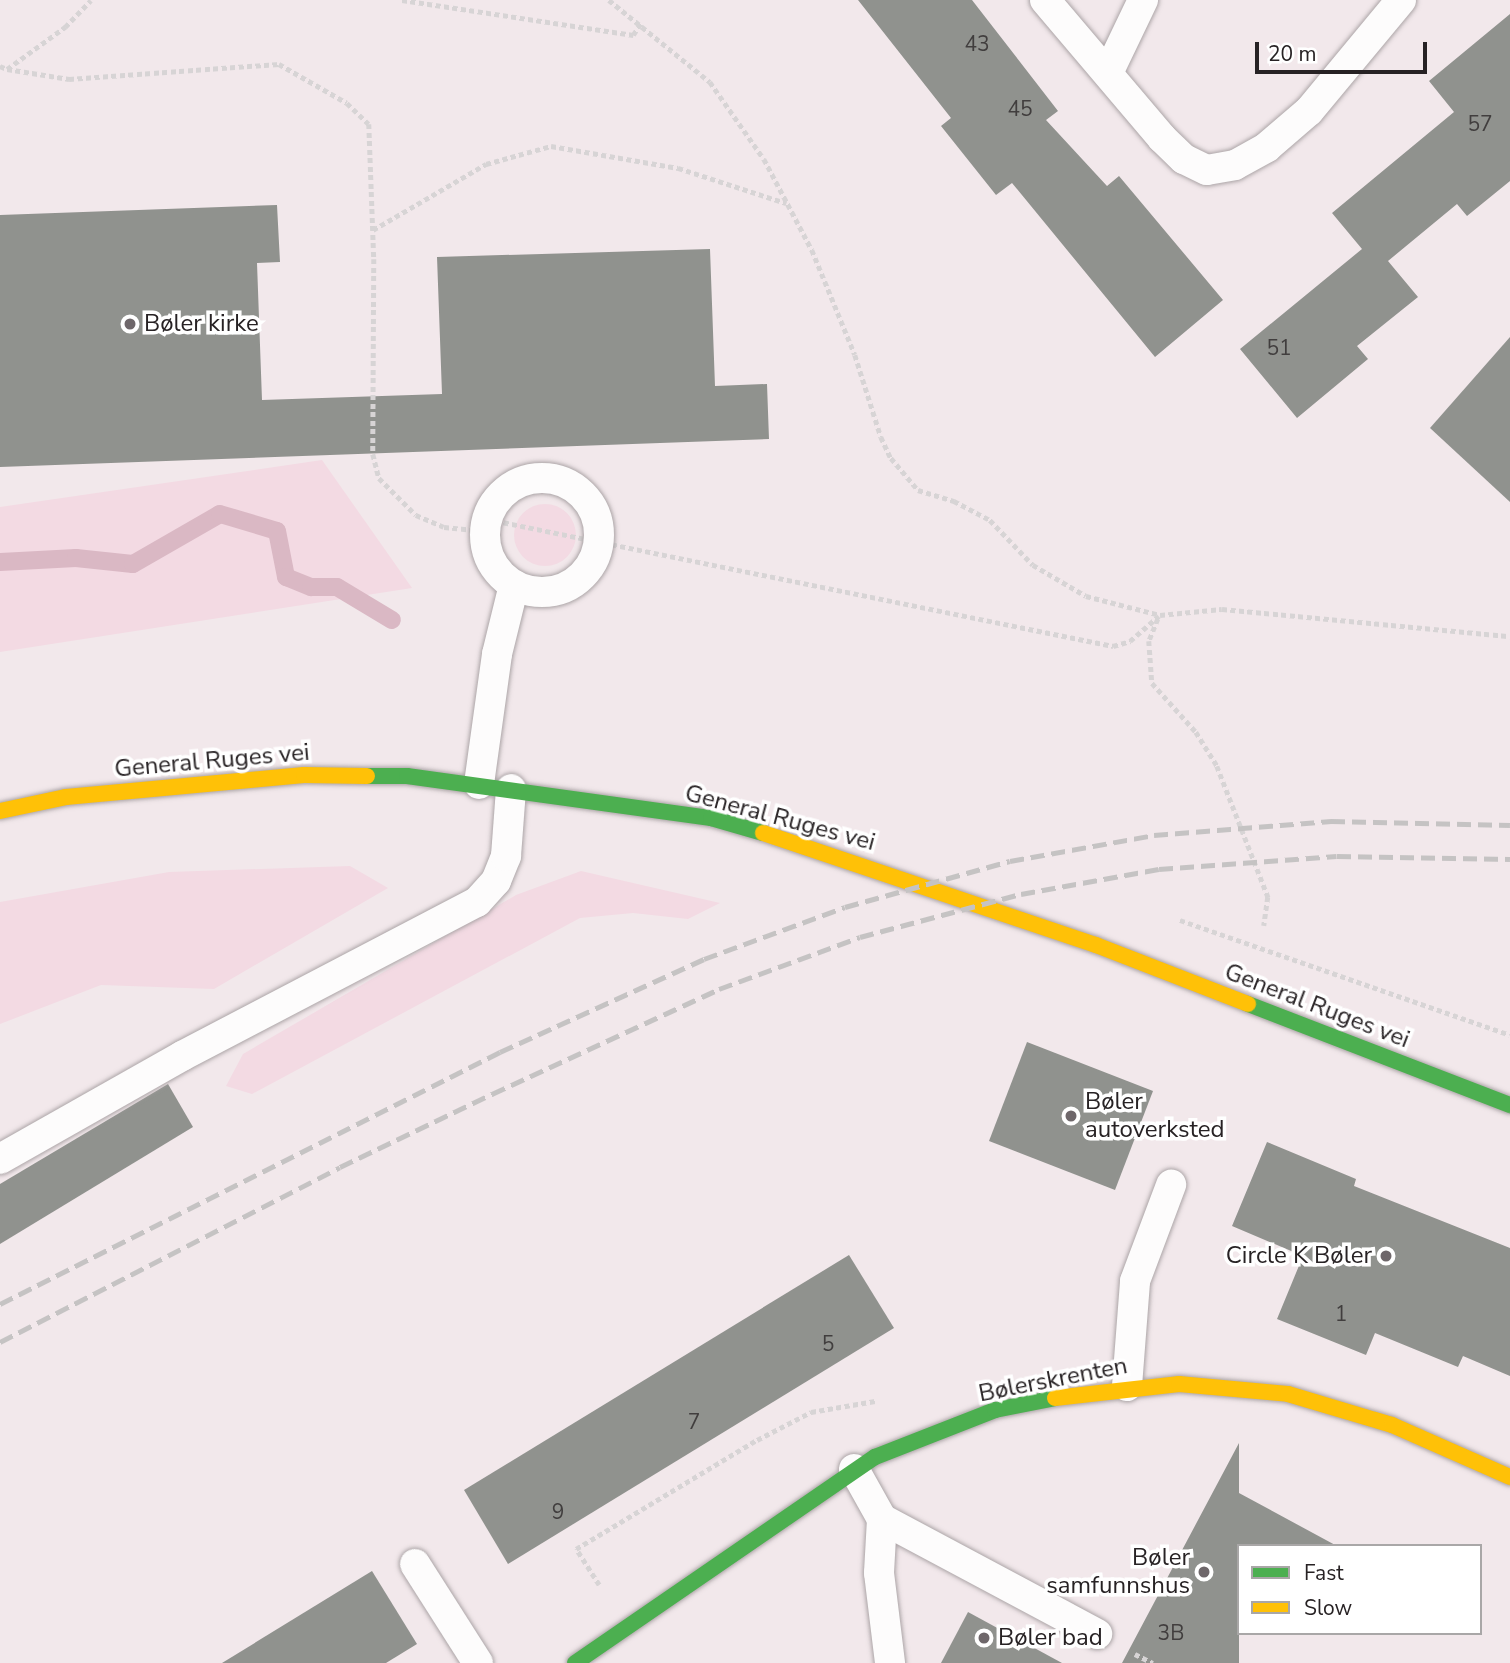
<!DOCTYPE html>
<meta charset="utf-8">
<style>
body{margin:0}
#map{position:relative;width:1510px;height:1663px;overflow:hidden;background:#f2e8eb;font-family:"Nunito Sans",sans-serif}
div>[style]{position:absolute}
.green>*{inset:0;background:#f3dae3}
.round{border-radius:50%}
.stream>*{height:18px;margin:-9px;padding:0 9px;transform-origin:9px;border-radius:9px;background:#dab8c4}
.building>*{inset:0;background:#90928e}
.path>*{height:4.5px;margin-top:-2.25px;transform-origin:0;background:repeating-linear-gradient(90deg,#d7d4d5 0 5px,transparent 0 8.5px)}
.roads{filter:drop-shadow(0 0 2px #aca5a7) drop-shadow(0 0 2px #aca5a7)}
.lane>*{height:30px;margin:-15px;padding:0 15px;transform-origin:15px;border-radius:15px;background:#fdfcfc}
.lane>.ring{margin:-15px;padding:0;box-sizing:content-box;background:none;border:30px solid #fdfcfc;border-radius:50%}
.fast>*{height:16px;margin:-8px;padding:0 8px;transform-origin:8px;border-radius:8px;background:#4caf50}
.slow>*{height:16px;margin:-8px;padding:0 8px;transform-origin:8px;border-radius:8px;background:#ffc107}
.rail>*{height:5px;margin-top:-2.5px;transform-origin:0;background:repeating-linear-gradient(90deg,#c5c3c3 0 14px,transparent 0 21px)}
.dots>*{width:19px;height:19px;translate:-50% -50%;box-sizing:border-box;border:4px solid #fff;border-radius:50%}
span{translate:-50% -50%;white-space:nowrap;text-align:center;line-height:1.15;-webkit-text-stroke:7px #fff;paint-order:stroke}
.number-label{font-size:21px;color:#413e3e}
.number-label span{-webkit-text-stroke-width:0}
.poi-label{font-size:24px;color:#272224}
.left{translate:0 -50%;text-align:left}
.right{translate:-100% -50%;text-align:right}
.street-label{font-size:24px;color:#272224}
.legend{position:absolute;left:1237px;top:1544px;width:245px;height:91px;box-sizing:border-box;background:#fff;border:2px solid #a9a7a7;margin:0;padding:9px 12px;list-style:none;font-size:21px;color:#272224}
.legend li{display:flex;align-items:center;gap:14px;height:35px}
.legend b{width:35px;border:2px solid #a9a7a7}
.scale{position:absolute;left:1255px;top:42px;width:172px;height:32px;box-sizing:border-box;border:4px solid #272224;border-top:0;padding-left:9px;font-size:21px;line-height:24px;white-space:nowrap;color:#272224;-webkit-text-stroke:5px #fff;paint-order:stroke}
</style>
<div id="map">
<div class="green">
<div style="clip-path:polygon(322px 460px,412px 588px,0 652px,0 507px)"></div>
<div class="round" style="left:514px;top:504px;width:62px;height:62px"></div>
<div style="clip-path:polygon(350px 866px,388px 888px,214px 989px,101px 985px,0 1024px,0 902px,169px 872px)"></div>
<div style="clip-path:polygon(581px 871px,720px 903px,688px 919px,633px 913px,580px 918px,252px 1094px,226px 1086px,243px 1054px,516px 895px)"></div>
</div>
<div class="stream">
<div style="left:0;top:562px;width:76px;rotate:-3deg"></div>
<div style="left:76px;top:558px;width:57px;rotate:6deg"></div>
<div style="left:133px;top:564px;width:100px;rotate:-29.9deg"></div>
<div style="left:220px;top:514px;width:59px;rotate:16.6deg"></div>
<div style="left:277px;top:531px;width:47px;rotate:78.9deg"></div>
<div style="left:286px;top:577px;width:27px;rotate:22deg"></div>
<div style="left:311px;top:587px;width:26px"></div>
<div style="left:337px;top:587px;width:64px;rotate:31deg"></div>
</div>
<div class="building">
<div style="clip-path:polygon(858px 0,972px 0,1058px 111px,1046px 120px,1107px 186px,1119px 176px,1223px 300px,1155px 357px,1012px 183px,996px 195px,941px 126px,951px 118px)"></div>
<div style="clip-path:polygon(1510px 14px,1510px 181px,1467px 216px,1457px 204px,1388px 261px,1418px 297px,1357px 346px,1368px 359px,1297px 418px,1240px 349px,1362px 249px,1332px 213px,1454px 112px,1429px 81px)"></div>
<div style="clip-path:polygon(277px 205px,280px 262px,257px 263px,262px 400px,442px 394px,437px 257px,710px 249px,715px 386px,767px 384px,769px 439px,0 467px,0 215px)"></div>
<div style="clip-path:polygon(1510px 337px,1510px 502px,1430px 428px)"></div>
<div style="clip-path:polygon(1027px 1042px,1153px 1091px,1115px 1190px,989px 1141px)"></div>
<div style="clip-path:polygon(168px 1084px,193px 1127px,0 1244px,0 1184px)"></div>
<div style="clip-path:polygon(1267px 1142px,1356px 1179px,1354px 1186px,1510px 1248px,1510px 1376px,1463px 1356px,1458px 1367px,1375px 1333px,1366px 1355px,1277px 1319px,1303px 1256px,1232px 1226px)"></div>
<div style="clip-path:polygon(849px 1255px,894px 1328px,508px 1564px,464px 1490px)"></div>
<div style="clip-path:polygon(1239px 1443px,1239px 1493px,1337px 1546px,1239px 1546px,1239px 1663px,1122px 1663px)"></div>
<div style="clip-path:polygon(372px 1571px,417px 1644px,386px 1663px,222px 1663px)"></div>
<div style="clip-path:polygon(968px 1612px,1062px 1663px,941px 1663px)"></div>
</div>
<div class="path">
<div style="left:402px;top:0;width:234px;rotate:8.6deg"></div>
<div style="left:633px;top:35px;width:14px;rotate:-56deg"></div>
<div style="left:609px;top:0;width:130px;rotate:39.1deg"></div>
<div style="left:710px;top:82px;width:94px;rotate:55deg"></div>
<div style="left:764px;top:159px;width:103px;rotate:62.2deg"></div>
<div style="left:812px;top:250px;width:113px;rotate:67.7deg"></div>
<div style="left:855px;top:355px;width:86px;rotate:72.4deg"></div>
<div style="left:881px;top:437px;width:23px;rotate:65deg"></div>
<div style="left:891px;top:458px;width:42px;rotate:49.8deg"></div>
<div style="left:918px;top:490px;width:38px;rotate:17deg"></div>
<div style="left:954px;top:501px;width:41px;rotate:27.8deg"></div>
<div style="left:990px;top:520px;width:62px;rotate:46.3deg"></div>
<div style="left:1033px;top:565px;width:61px;rotate:30.3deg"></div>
<div style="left:1086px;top:596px;width:76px;rotate:14.4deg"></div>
<div style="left:1160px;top:615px;width:62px;rotate:-5.5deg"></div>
<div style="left:1222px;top:609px;width:289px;rotate:5.4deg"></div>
<div style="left:0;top:66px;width:8px;rotate:23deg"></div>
<div style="left:7px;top:69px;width:72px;rotate:-35.9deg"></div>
<div style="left:65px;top:27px;width:37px;rotate:-46deg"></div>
<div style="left:7px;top:69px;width:63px;rotate:9.2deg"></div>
<div style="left:69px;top:79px;width:211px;rotate:-4.1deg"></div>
<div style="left:279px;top:64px;width:78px;rotate:29.8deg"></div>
<div style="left:347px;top:103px;width:30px;rotate:44deg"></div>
<div style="left:369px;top:124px;width:135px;rotate:87.9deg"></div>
<div style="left:374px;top:259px;width:195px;rotate:90.3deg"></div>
<div style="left:373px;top:454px;width:25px;rotate:76deg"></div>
<div style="left:379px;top:478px;width:52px;rotate:45deg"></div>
<div style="left:416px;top:515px;width:30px;rotate:23deg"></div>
<div style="left:444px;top:527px;width:41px;rotate:5.6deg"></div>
<div style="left:373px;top:230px;width:131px;rotate:-30.3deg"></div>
<div style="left:486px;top:164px;width:67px;rotate:-15.5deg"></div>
<div style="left:551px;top:146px;width:129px;rotate:9.8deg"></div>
<div style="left:678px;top:168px;width:114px;rotate:18deg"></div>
<div style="left:487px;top:519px;width:639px;rotate:11.47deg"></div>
<div style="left:1113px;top:646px;width:18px;rotate:-16deg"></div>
<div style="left:1130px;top:641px;width:38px;rotate:-41deg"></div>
<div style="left:1158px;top:619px;width:24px;rotate:112deg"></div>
<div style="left:1149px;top:641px;width:42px;rotate:85.9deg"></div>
<div style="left:1152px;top:683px;width:66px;rotate:48.1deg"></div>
<div style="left:1196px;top:732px;width:40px;rotate:58deg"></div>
<div style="left:1217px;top:766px;width:141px;rotate:68.7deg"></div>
<div style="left:1268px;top:897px;width:29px;rotate:98deg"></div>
<div style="left:1180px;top:920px;width:349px;rotate:19.2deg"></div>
<div style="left:599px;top:1585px;width:43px;rotate:-122.6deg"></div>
<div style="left:576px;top:1549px;width:211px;rotate:-31.1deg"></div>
<div style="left:757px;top:1440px;width:61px;rotate:-27.4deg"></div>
<div style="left:811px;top:1412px;width:65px;rotate:-9.8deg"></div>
<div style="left:1135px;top:1654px;width:20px;rotate:27deg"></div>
</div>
<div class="roads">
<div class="lane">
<div style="left:1045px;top:0;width:181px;rotate:49.7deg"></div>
<div style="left:1162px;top:138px;width:30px;rotate:44deg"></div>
<div style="left:1184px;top:159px;width:25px;rotate:26deg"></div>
<div style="left:1207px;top:170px;width:28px;rotate:-10deg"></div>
<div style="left:1235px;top:165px;width:37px;rotate:-29deg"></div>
<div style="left:1267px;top:147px;width:55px;rotate:-40.6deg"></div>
<div style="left:1309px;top:111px;width:144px;rotate:-50.3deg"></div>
<div style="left:1108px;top:73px;width:81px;rotate:-64.4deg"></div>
<div class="ring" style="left:485px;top:478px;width:84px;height:84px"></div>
<div style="left:479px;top:784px;width:131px;rotate:-82.1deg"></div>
<div style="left:497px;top:654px;width:71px;rotate:-76.2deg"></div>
<div style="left:0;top:1159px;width:209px;rotate:-29.5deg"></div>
<div style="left:182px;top:1056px;width:333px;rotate:-27.6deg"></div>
<div style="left:477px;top:902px;width:28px;rotate:-48deg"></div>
<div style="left:496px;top:881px;width:27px;rotate:-68deg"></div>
<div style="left:506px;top:856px;width:67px;rotate:-85.7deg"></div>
<div style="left:1127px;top:1386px;width:105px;rotate:-85.6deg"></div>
<div style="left:1135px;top:1281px;width:103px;rotate:-69.4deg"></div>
<div style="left:854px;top:1469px;width:57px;rotate:60.8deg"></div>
<div style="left:882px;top:1519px;width:54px;rotate:93.2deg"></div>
<div style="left:879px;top:1573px;width:91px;rotate:83deg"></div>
<div style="left:882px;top:1519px;width:244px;rotate:28.1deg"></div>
<div style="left:415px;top:1564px;width:117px;rotate:57.5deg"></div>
</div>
<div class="fast">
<div style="left:367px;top:776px;width:40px"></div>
<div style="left:407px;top:776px;width:307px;rotate:7.9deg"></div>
<div style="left:711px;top:818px;width:54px;rotate:16.1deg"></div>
<div style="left:1248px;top:1004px;width:281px;rotate:21.1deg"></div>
<div style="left:575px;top:1663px;width:364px;rotate:-34.5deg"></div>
<div style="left:875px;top:1457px;width:129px;rotate:-21.4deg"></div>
<div style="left:995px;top:1410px;width:61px;rotate:-11.3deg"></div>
</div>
<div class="slow">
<div style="left:0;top:811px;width:67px;rotate:-12deg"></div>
<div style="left:66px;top:797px;width:239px;rotate:-5.3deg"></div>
<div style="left:304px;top:775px;width:63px;rotate:0.9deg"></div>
<div style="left:763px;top:833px;width:351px;rotate:18.6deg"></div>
<div style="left:1096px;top:945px;width:163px;rotate:21.2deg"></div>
<div style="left:1055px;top:1398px;width:125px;rotate:-6.4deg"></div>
<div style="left:1179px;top:1384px;width:109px;rotate:5.2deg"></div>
<div style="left:1288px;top:1394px;width:109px;rotate:16.6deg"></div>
<div style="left:1392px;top:1425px;width:129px;rotate:23.8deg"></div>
</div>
</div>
<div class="rail">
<div style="left:0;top:1304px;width:560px;rotate:-26.75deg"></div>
<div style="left:500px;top:1052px;width:224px;rotate:-24.5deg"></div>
<div style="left:704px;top:959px;width:150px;rotate:-20.2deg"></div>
<div style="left:845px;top:907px;width:171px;rotate:-15.6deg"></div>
<div style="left:1010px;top:861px;width:146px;rotate:-10.2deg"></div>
<div style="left:1154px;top:835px;width:178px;rotate:-4.5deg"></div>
<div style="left:1331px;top:821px;width:179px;rotate:1.3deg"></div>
<div style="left:0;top:1342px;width:382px;rotate:-27.2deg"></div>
<div style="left:340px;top:1167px;width:169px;rotate:-25.7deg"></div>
<div style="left:492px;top:1094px;width:250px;rotate:-24.8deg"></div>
<div style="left:719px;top:989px;width:150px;rotate:-20.2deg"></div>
<div style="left:860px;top:937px;width:167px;rotate:-15deg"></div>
<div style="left:1021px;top:894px;width:140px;rotate:-10.3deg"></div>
<div style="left:1159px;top:869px;width:178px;rotate:-4.2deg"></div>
<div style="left:1337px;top:856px;width:173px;rotate:1deg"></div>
</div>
<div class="dots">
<div style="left:130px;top:324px;background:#6e676a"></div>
<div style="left:1071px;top:1116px;background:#6e676a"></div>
<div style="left:1386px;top:1256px;background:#6e676a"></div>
<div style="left:1204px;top:1572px;background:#6e676a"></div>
<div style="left:984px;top:1638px;background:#6e676a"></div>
</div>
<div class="number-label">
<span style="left:977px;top:44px">43</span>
<span style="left:1020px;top:109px">45</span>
<span style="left:1480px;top:124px">57</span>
<span style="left:1279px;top:348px">51</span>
<span style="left:1341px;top:1314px">1</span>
<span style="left:828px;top:1344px">5</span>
<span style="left:694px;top:1422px">7</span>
<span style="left:558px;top:1512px">9</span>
<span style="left:1171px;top:1633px">3B</span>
</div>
<div class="poi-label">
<span class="left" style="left:144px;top:324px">Bøler kirke</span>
<span class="left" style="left:1085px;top:1116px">Bøler<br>autoverksted</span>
<span class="right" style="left:1372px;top:1256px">Circle K Bøler</span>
<span class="right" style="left:1190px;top:1572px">Bøler<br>samfunnshus</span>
<span class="left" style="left:998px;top:1638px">Bøler bad</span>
</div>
<div class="street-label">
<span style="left:212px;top:761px;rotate:-5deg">General Ruges vei</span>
<span style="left:780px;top:818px;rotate:15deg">General Ruges vei</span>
<span style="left:1317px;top:1006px;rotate:21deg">General Ruges vei</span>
<span style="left:1053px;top:1380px;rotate:-11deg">Bølerskrenten</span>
</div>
<ul class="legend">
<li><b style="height:9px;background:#4caf50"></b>Fast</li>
<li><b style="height:9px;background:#ffc107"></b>Slow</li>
</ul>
<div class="scale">20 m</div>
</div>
